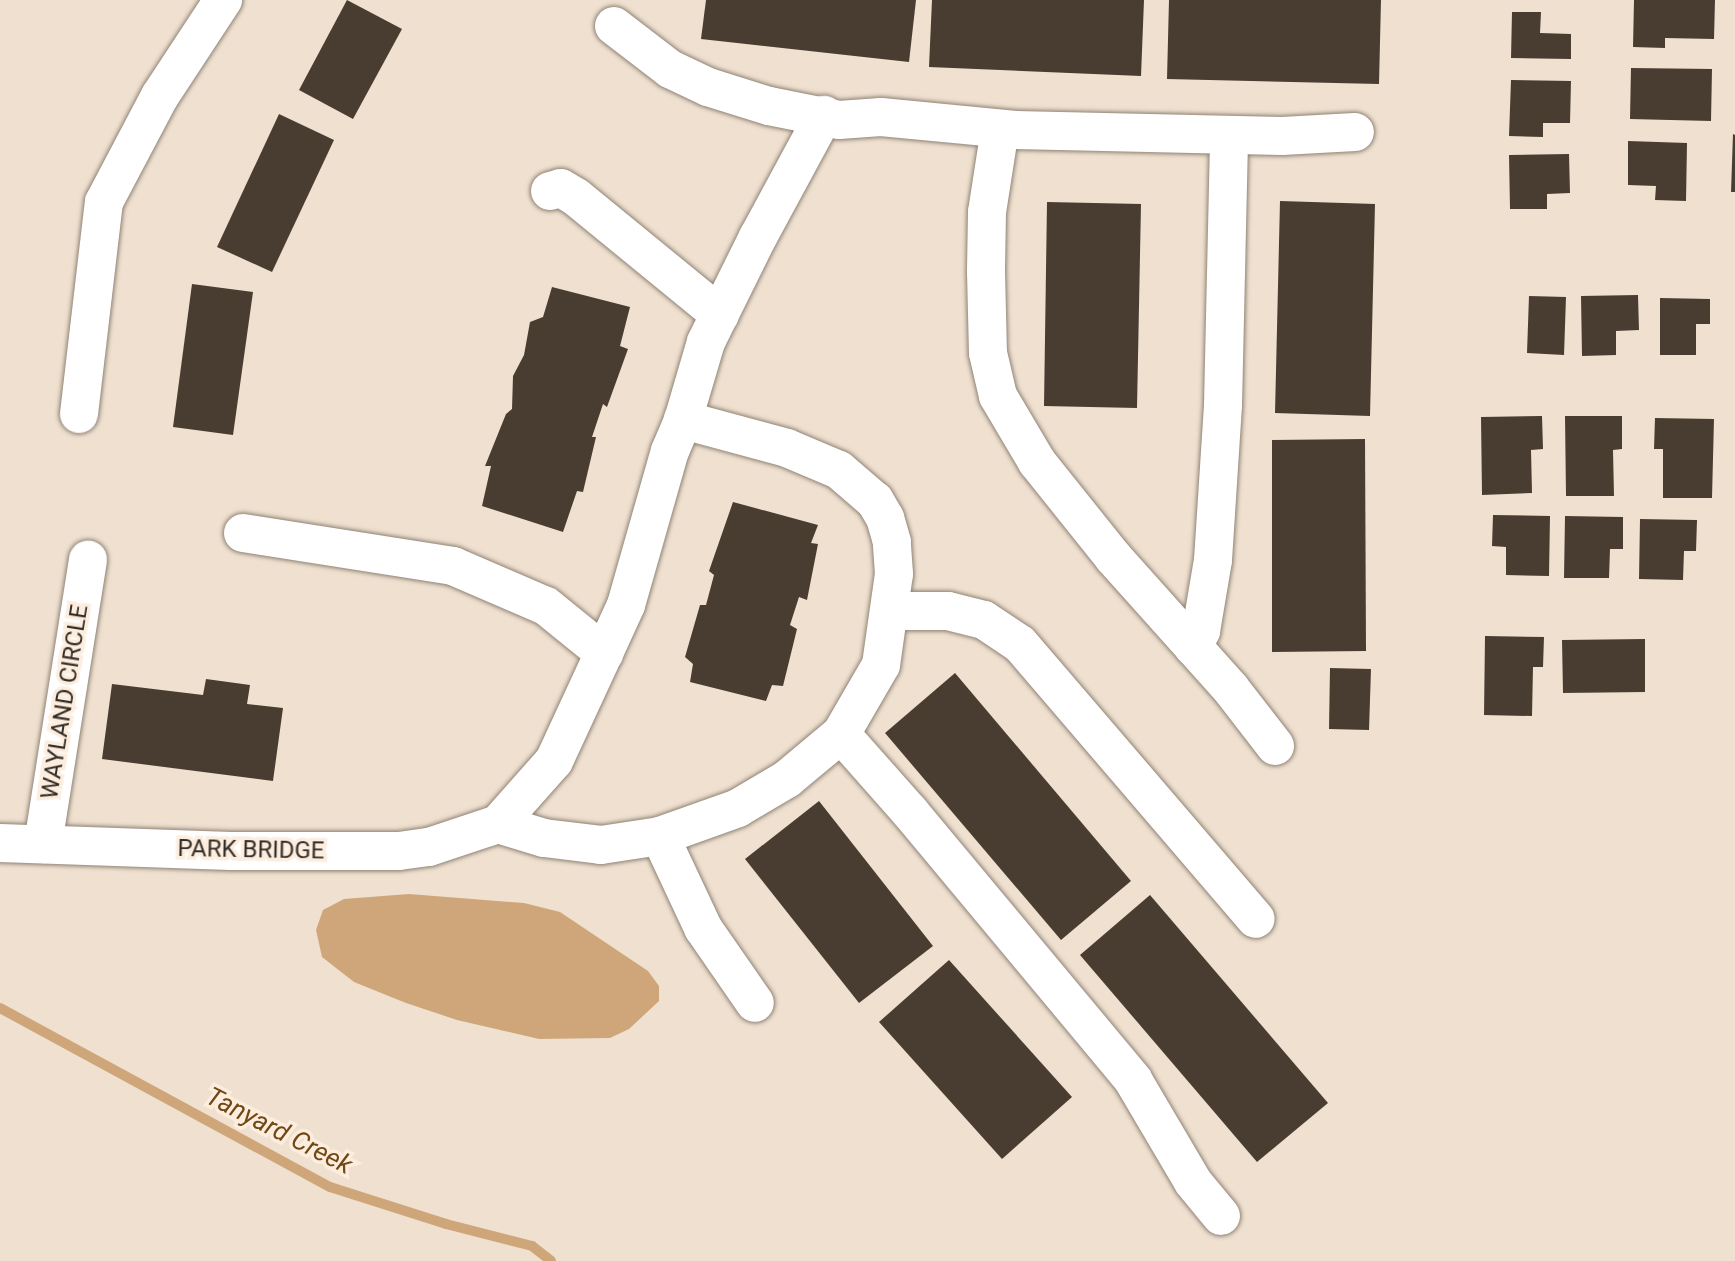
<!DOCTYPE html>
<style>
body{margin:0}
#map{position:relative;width:1735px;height:1261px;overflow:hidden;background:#efe0d0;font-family:Roboto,sans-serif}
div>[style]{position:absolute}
.water>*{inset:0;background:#cea67a}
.stream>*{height:10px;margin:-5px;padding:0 5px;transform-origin:5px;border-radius:5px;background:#cea67a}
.building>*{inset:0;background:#493d31}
.roads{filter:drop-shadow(0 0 2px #908375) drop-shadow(0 0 2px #908375)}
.minor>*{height:38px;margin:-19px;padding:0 19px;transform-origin:19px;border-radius:19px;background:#fff}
span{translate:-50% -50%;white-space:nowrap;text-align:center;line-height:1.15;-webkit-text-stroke:7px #fcedde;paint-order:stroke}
.street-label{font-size:24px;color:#342e28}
.water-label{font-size:26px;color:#6f4814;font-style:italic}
</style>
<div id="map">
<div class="water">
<div style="clip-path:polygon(409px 894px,524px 903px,560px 912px,648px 971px,659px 986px,659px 1001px,629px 1029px,610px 1038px,539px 1039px,457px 1020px,406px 1003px,354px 982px,322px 957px,316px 930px,323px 910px,344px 899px)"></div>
</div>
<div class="stream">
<div style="left:0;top:1008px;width:375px;rotate:28.5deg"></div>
<div style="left:330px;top:1187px;width:122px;rotate:17.7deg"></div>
<div style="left:446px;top:1224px;width:89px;rotate:14.3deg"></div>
<div style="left:532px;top:1246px;width:24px;rotate:38deg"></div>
</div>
<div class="building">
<div style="clip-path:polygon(347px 0,402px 29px,353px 119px,299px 90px)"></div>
<div style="clip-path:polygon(706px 0,916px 0,909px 62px,701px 39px)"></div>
<div style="clip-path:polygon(932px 0,1144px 0,1141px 76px,929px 67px)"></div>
<div style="clip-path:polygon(1169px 0,1381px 0,1379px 84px,1167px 79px)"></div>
<div style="clip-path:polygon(1634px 0,1715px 0,1714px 39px,1665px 38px,1665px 48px,1633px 47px)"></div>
<div style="clip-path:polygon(1512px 12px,1541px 12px,1540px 33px,1571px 34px,1571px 59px,1511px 58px)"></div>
<div style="clip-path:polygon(1631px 68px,1712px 69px,1711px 121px,1630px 119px)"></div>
<div style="clip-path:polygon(1511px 80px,1571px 81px,1570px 123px,1543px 123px,1543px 137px,1509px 136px)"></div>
<div style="clip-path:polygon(279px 114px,334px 140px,272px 272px,217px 247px)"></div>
<div style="clip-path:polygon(1733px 134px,1735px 135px,1735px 192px,1731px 192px)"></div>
<div style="clip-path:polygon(1628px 141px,1687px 143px,1686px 201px,1655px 200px,1656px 186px,1628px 185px)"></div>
<div style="clip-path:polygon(1569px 154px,1570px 193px,1547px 194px,1547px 209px,1510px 209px,1509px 155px)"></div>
<div style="clip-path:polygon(1280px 201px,1375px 204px,1370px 416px,1275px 413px)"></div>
<div style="clip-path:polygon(1047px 202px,1141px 204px,1137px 408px,1044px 406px)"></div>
<div style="clip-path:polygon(192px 284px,253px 292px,233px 435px,173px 427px)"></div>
<div style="clip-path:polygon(552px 287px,630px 307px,620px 346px,628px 349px,607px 407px,603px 404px,592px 437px,596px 437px,583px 492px,577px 491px,563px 532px,482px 506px,491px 466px,485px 466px,506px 414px,512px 409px,513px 376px,524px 355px,530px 322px,543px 317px)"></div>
<div style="clip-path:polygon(1638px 295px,1639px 330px,1616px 331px,1616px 355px,1582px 356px,1581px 296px)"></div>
<div style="clip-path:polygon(1529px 296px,1566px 297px,1564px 355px,1527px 353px)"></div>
<div style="clip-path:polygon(1660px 298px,1710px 299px,1710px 324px,1696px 324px,1696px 355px,1660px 355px)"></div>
<div style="clip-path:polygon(1542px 416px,1543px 449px,1531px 450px,1532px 493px,1482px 495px,1481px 417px)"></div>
<div style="clip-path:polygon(1565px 416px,1622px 416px,1622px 449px,1613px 450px,1614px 496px,1566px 496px)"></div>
<div style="clip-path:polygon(1655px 418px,1714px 419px,1712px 498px,1663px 498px,1663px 449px,1654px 449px)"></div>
<div style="clip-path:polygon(1365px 439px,1366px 651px,1272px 652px,1272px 440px)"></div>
<div style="clip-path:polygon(733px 502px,818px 525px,811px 543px,818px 544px,807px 600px,799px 597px,790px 625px,797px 629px,783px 686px,772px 685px,766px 701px,690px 682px,693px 664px,685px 657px,700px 605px,706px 605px,714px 575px,709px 571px)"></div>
<div style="clip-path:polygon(1493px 515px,1550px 516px,1549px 576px,1506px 575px,1506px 547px,1492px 546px)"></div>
<div style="clip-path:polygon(1565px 516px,1623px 517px,1623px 549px,1610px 549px,1609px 578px,1564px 578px)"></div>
<div style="clip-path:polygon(1640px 519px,1697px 520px,1696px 551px,1684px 551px,1683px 580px,1639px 579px)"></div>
<div style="clip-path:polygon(1485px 636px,1544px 637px,1543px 667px,1533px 667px,1532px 716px,1484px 715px)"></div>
<div style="clip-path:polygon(1645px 639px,1645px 692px,1563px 693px,1562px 640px)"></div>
<div style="clip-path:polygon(1330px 668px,1371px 669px,1369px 730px,1329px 729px)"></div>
<div style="clip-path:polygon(955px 673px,1131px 881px,1061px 940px,885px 733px)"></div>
<div style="clip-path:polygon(206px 679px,250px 685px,247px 704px,283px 708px,273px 781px,102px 759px,112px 684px,203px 695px)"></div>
<div style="clip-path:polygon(819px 801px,933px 946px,859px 1003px,745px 859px)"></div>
<div style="clip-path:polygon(1150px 895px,1328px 1103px,1257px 1162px,1080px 955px)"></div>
<div style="clip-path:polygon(949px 960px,1072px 1097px,1002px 1159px,879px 1022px)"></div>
</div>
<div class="roads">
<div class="minor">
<div style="left:614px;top:26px;width:71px;rotate:37.5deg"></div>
<div style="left:670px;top:69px;width:42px;rotate:25.3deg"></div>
<div style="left:708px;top:87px;width:64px;rotate:17.3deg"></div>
<div style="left:769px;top:106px;width:71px;rotate:11.3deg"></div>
<div style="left:839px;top:120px;width:42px;rotate:-4.1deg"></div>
<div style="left:881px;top:117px;width:135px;rotate:5.5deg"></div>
<div style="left:1015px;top:130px;width:267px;rotate:1.3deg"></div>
<div style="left:1282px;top:136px;width:73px;rotate:-3.1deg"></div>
<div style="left:1000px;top:129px;width:84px;rotate:98.9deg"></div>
<div style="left:987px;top:212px;width:60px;rotate:91deg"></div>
<div style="left:986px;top:272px;width:81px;rotate:88.6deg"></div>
<div style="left:988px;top:353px;width:44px;rotate:76.9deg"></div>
<div style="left:998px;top:396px;width:77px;rotate:59.4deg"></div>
<div style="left:1037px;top:462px;width:122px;rotate:51.3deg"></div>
<div style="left:1113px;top:557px;width:177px;rotate:48.2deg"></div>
<div style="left:1231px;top:689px;width:72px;rotate:52.3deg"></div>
<div style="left:550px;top:191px;width:11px;rotate:-15deg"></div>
<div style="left:561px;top:188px;width:17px;rotate:31deg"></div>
<div style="left:576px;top:197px;width:186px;rotate:39.3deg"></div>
<div style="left:79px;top:414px;width:213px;rotate:-83.3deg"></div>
<div style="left:104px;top:202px;width:120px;rotate:-62.2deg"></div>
<div style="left:160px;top:96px;width:115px;rotate:-56.7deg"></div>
<div style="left:243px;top:533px;width:213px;rotate:8.9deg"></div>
<div style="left:453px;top:566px;width:101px;rotate:23.3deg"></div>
<div style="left:546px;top:606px;width:75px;rotate:39deg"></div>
<div style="left:890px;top:611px;width:58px"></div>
<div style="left:948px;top:611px;width:37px;rotate:14deg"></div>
<div style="left:984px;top:620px;width:43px;rotate:33.7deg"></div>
<div style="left:1020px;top:644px;width:362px;rotate:49.4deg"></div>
<div style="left:1193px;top:647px;width:18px;rotate:-63deg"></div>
<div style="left:1201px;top:631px;width:72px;rotate:-80.4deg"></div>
<div style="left:1213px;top:560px;width:155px;rotate:-86.3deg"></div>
<div style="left:1223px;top:405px;width:270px;rotate:-88.7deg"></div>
<div style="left:841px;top:734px;width:104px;rotate:48.5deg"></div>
<div style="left:910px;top:812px;width:349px;rotate:50.2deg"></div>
<div style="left:1133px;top:1080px;width:118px;rotate:59.5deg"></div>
<div style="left:1193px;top:1182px;width:44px;rotate:50.5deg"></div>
<div style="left:498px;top:824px;width:84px;rotate:-48.4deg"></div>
<div style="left:554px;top:761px;width:119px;rotate:-65.2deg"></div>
<div style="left:604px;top:653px;width:53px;rotate:-65.4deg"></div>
<div style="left:626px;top:605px;width:160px;rotate:-74.1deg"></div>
<div style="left:670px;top:451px;width:34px;rotate:-67deg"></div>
<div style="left:683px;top:420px;width:81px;rotate:-73.6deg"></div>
<div style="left:706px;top:342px;width:117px;rotate:-63.7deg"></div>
<div style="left:758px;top:237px;width:139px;rotate:-61.6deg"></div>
<div style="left:660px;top:836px;width:102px;rotate:64.9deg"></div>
<div style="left:703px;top:928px;width:91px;rotate:55.3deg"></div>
<div style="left:0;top:843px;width:231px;rotate:2deg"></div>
<div style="left:231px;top:851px;width:168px"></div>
<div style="left:399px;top:851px;width:30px;rotate:-8deg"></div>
<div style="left:429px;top:847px;width:73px;rotate:-18.4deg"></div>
<div style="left:498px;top:824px;width:48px;rotate:16.9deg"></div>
<div style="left:544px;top:838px;width:57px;rotate:7deg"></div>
<div style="left:601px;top:845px;width:60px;rotate:-8.7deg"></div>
<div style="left:660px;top:836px;width:83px;rotate:-19.7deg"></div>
<div style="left:738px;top:808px;width:57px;rotate:-30.6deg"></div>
<div style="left:787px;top:779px;width:70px;rotate:-39.8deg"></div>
<div style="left:841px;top:734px;width:80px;rotate:-59.9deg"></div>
<div style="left:881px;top:665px;width:92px;rotate:-81.9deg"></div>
<div style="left:894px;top:574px;width:32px;rotate:-94deg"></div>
<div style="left:892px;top:542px;width:25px;rotate:-106deg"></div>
<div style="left:885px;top:518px;width:20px;rotate:-120deg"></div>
<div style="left:875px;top:501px;width:48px;rotate:-139.3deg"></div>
<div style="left:839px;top:470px;width:56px;rotate:-157.1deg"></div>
<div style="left:787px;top:448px;width:108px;rotate:-164.9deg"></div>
<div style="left:43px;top:844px;width:288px;rotate:-81deg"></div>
</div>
</div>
<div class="street-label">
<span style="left:65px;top:702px;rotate:-81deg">WAYLAND CIRCLE</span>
<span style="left:251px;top:850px;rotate:1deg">PARK BRIDGE</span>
</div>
<div class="water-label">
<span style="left:279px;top:1131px;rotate:27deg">Tanyard Creek</span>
</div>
</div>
